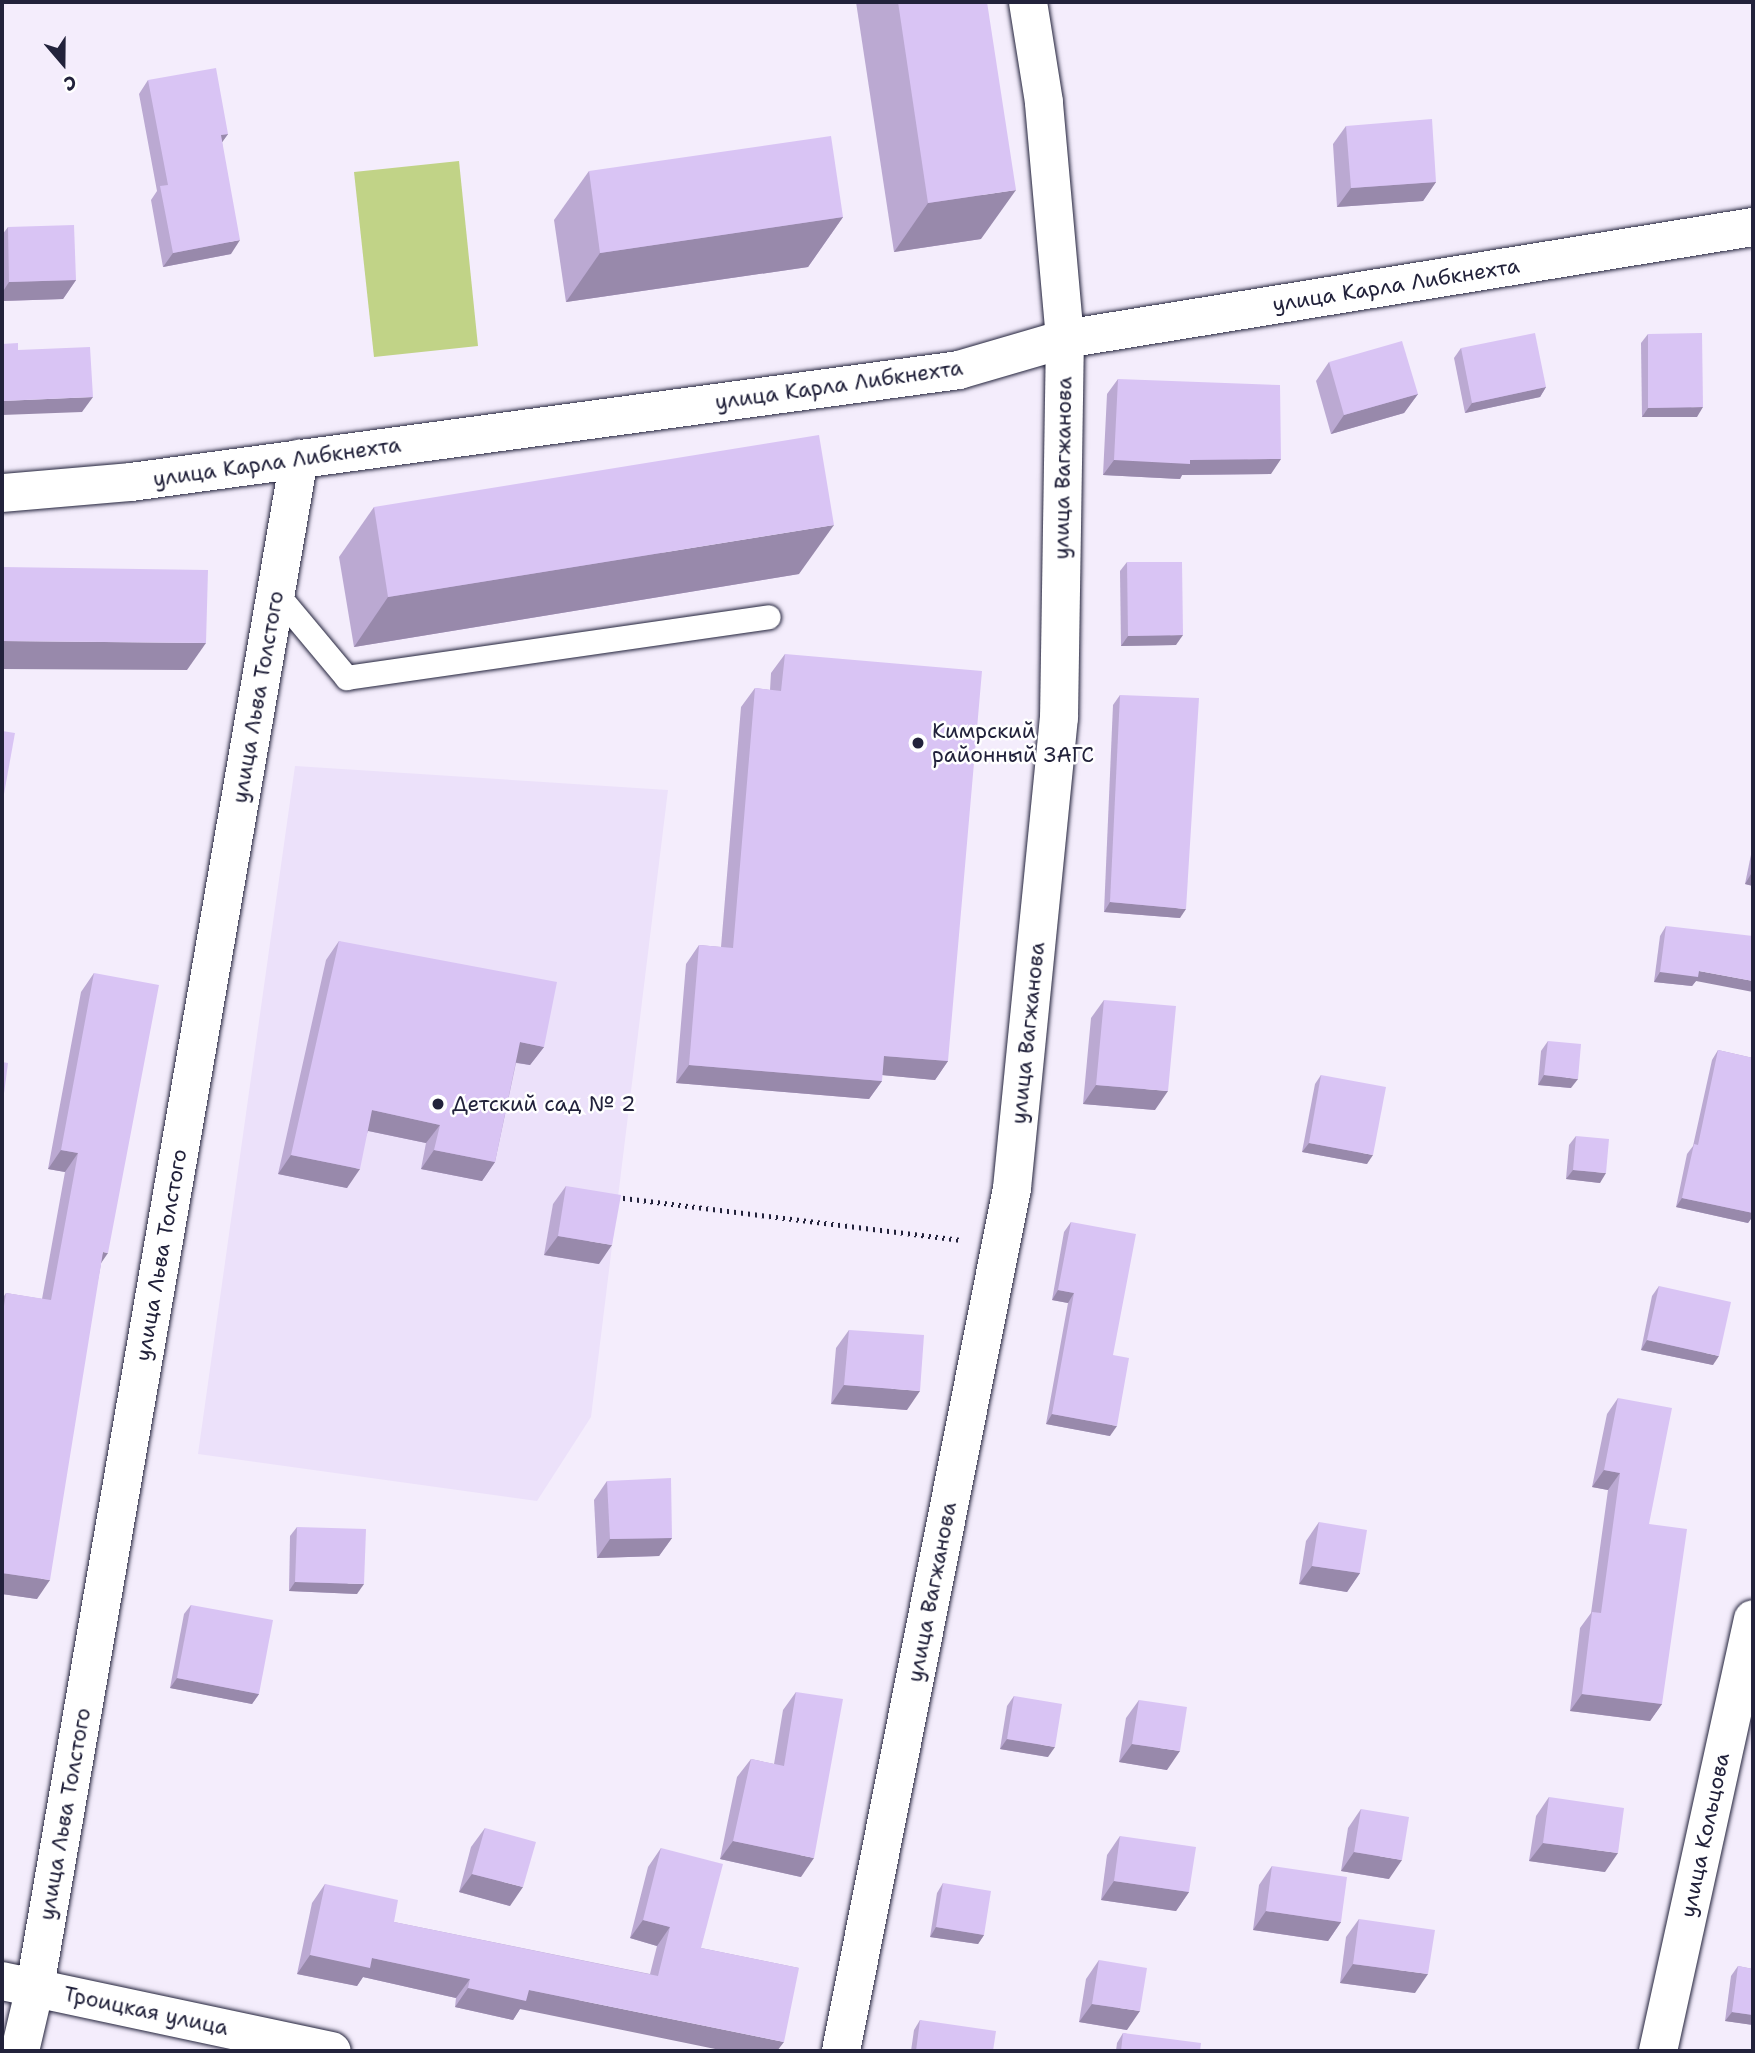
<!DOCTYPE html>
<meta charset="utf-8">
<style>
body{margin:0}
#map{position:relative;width:1755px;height:2053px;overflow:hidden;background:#f4edfc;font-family:"Shantell Sans",sans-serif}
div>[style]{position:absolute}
.built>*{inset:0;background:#ece1fa}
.green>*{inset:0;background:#c1d387}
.path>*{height:4.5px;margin-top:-2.25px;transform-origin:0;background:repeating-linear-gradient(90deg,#22223b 0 2px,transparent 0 7px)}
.roads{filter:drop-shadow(0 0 2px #22223b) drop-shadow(0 0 2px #22223b)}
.service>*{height:24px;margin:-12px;padding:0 12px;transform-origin:12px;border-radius:12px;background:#fff}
.minor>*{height:38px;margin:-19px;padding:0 19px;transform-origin:19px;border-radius:19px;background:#fff}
.tertiary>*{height:38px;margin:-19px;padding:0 19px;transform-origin:19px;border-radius:19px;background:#fff}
.wall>*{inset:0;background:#bba9d2}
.shaded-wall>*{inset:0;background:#9889ab}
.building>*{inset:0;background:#d9c4f4}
.dots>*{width:19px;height:19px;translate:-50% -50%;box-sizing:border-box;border:4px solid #fff;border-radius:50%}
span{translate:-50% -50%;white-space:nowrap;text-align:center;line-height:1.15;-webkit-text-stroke:5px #fff;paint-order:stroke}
.street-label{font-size:21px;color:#22223b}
.poi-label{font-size:21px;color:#22223b}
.left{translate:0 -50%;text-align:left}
.frame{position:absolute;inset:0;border:4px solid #22223b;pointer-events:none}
.north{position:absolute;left:28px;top:28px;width:70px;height:70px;-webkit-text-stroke:5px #fff;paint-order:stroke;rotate:160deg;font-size:19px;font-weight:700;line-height:28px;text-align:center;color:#22223b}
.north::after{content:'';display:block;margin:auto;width:24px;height:32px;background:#22223b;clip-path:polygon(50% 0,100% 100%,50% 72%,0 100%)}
</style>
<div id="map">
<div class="built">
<div style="clip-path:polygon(295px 766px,668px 790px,591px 1417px,537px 1501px,198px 1454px)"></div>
</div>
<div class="green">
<div style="clip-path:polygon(459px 161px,478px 346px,374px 357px,354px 172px)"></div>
</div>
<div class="path">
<div style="left:616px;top:1197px;width:348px;rotate:7.1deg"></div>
</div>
<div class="roads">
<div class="service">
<div style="left:276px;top:593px;width:111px;rotate:50.1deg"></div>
<div style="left:347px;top:678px;width:426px;rotate:-8.2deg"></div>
</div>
<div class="minor">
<div style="left:2px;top:493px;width:129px;rotate:-4.9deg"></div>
<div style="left:131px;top:482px;width:836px;rotate:-7.7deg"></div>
<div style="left:959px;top:370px;width:110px;rotate:-16.3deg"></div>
<div style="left:1065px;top:339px;width:238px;rotate:-95.1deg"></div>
<div style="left:1044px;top:102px;width:101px;rotate:-99.1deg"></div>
<div style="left:2px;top:1981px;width:337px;rotate:12deg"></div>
<div style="left:20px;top:2051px;width:66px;rotate:-76.8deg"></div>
<div style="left:35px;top:1987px;width:1551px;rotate:-80.2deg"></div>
<div style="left:1658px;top:2051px;width:442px;rotate:-77.6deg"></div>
</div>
<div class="tertiary">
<div style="left:841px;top:2051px;width:880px;rotate:-78.79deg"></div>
<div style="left:1012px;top:1188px;width:472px;rotate:-84.3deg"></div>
<div style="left:1059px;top:718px;width:379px;rotate:-89.1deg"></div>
<div style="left:1065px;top:339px;width:697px;rotate:-9.25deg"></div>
</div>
</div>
<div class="wall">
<div style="clip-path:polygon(856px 2px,987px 2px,981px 239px,894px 252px)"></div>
<div style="clip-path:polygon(148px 80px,228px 134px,222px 142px,231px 254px,163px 267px,151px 200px,157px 191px,139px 94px)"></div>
<div style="clip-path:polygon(1346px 126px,1436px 182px,1423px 201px,1337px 207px,1333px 144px)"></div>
<div style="clip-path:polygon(589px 171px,843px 217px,808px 267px,566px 302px,554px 220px)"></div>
<div style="clip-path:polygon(8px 227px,76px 280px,63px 299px,2px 301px,2px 235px)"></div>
<div style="clip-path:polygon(1648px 334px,1697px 417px,1642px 417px,1641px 343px)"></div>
<div style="clip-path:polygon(1461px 348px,1546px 387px,1540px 397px,1465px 413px,1454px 358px)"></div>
<div style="clip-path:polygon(1329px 362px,1418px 394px,1404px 413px,1331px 434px,1316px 381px)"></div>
<div style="clip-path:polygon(1118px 379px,1271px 474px,1182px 475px,1180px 479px,1103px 475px,1107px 394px)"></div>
<div style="clip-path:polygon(374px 507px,799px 574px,354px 647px,339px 557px)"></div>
<div style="clip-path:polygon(1127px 562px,1176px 645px,1121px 646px,1120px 571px)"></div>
<div style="clip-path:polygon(785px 654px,948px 1061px,935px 1080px,882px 1075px,882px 1081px,869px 1099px,676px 1083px,686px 964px,699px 945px,721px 947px,741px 707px,755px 688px,770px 690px,771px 673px)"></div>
<div style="clip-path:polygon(1120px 695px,1180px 918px,1104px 912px,1113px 705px)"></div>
<div style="clip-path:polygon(1753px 845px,1753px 886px,1745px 884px)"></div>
<div style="clip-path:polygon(1666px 926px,1696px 981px,1692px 986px,1654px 982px,1660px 936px)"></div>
<div style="clip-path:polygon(339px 941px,544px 1047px,530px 1065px,516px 1063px,495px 1162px,482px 1181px,421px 1169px,426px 1143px,368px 1131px,347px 1188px,278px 1174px,326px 960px)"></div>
<div style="clip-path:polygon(94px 973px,101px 1264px,37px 1599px,2px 1594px,2px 1299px,6px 1293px,42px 1299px,65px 1172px,48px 1169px,81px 992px)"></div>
<div style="clip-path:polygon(1104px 1000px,1155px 1110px,1083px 1104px,1091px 1018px)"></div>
<div style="clip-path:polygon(1548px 1041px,1571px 1088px,1538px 1085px,1541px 1051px)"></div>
<div style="clip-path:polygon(1718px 1050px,1753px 1058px,1753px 1216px,1748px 1223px,1676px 1207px,1687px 1154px,1693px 1146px,1712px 1060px)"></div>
<div style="clip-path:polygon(1321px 1075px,1367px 1164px,1302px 1152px,1315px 1084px)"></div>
<div style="clip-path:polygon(1576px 1136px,1600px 1183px,1566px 1179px,1569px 1145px)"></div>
<div style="clip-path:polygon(566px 1186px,599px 1264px,544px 1255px,553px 1204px)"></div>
<div style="clip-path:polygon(1071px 1222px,1113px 1355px,1110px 1436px,1046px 1424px,1068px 1303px,1052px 1300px,1064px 1232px)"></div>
<div style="clip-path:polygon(1659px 1286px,1713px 1365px,1641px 1350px,1652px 1296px)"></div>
<div style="clip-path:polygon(849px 1330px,907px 1410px,831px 1404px,836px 1348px)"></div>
<div style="clip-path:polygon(1618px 1398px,1649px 1524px,1662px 1704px,1650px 1721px,1570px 1711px,1580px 1628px,1591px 1613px,1608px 1490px,1592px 1487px,1607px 1414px)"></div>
<div style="clip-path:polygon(607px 1481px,672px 1538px,659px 1556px,597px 1558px,594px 1500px)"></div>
<div style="clip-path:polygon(1319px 1522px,1360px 1573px,1347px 1592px,1299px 1584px,1306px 1541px)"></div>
<div style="clip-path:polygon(297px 1527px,357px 1594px,289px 1591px,290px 1536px)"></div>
<div style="clip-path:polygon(191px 1605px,259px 1694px,252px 1704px,170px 1688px,184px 1614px)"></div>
<div style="clip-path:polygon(796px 1692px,801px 1877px,720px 1859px,737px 1777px,751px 1759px,774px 1764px,783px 1710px)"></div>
<div style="clip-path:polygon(1014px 1696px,1048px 1757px,1000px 1749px,1007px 1706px)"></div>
<div style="clip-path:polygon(1139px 1700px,1167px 1770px,1119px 1762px,1126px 1718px)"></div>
<div style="clip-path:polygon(1549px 1797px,1605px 1872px,1529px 1861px,1536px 1816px)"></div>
<div style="clip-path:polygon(1361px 1809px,1389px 1879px,1341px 1871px,1348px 1828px)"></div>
<div style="clip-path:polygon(485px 1828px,510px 1906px,459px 1892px,471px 1847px)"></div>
<div style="clip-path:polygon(1120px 1836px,1189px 1892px,1176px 1911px,1101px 1900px,1107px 1855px)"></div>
<div style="clip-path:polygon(661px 1848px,701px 1948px,799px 1968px,520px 2009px,513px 2020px,455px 2007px,456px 1998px,363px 1977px,357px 1986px,297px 1974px,312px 1903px,325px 1884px,394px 1922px,650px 1974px,657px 1946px,630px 1938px,648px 1867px)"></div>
<div style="clip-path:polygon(1272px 1866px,1341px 1922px,1328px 1941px,1253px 1930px,1259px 1885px)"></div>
<div style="clip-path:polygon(943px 1883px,984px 1935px,978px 1944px,930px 1937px,937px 1893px)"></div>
<div style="clip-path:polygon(1359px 1919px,1415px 1993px,1340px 1983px,1346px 1937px)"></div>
<div style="clip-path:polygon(1099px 1960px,1127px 2030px,1079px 2022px,1086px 1979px)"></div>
<div style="clip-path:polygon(1738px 1966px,1753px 1969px,1753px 2025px,1725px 2021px,1731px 1976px)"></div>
<div style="clip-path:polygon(920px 2020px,993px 2051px,911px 2051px,914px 2030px)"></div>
<div style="clip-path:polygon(1123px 2033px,1200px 2051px,1116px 2051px,1117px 2043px)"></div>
</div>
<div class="shaded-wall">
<div style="clip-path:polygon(228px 134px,218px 148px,221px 135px)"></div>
<div style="clip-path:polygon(1436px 182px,1423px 201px,1337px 207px,1351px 188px)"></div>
<div style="clip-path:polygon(1016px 190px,981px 239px,894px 252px,928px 203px)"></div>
<div style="clip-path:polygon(843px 217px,808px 267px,566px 302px,600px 253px)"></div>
<div style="clip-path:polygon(240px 240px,231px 254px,163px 267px,173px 253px)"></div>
<div style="clip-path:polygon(76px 280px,63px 299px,2px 301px,2px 293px,9px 282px)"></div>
<div style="clip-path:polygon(1546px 387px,1540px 397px,1465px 413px,1472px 403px)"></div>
<div style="clip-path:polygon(1418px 394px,1404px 413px,1331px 434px,1344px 415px)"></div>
<div style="clip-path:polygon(93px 397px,82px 412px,2px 415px,2px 401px)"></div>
<div style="clip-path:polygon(1703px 407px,1697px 417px,1642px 417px,1648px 408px)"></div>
<div style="clip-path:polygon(1281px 459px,1271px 474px,1182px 475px,1180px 479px,1103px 475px,1114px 460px)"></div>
<div style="clip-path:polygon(834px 525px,799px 574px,354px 647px,388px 597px)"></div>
<div style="clip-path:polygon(1183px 635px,1176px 645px,1121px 646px,1128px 636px)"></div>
<div style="clip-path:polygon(2px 641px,206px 643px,187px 670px,2px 669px)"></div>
<div style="clip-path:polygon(1751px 874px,1753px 875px,1753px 886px,1745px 884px)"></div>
<div style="clip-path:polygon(1110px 902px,1186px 909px,1180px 918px,1104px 912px)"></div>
<div style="clip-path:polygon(1699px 971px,1753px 981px,1753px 992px,1696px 981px,1692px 986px,1654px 982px,1660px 972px)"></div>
<div style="clip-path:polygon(520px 1042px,544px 1047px,530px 1065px,507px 1061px)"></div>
<div style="clip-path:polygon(884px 1056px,948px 1061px,935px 1080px,871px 1074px)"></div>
<div style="clip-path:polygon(689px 1065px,882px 1081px,869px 1099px,676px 1083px)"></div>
<div style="clip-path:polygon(1544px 1075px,1578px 1079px,1571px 1088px,1538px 1085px)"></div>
<div style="clip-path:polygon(1096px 1085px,1168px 1091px,1155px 1110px,1083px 1104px)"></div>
<div style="clip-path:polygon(372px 1110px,440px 1125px,426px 1143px,359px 1129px)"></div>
<div style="clip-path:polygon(1309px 1143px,1373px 1155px,1367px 1164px,1302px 1152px)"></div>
<div style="clip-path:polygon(61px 1150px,78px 1153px,65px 1172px,48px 1169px)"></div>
<div style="clip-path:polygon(434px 1150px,495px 1162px,482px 1181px,421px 1169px)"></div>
<div style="clip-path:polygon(291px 1155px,360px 1169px,347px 1188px,278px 1174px)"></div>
<div style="clip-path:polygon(1573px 1170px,1606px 1173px,1600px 1183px,1566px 1179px)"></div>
<div style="clip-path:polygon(1682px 1198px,1753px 1213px,1753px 1216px,1748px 1223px,1676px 1207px)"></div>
<div style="clip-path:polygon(558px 1236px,612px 1245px,599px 1264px,544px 1255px)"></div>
<div style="clip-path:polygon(103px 1252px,108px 1253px,95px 1272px)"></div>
<div style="clip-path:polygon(1058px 1290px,1074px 1293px,1068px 1303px,1052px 1300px)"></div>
<div style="clip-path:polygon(1647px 1340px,1719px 1356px,1713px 1365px,1641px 1350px)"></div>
<div style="clip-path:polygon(844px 1385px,920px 1391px,907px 1410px,831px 1404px)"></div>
<div style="clip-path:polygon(1052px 1414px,1117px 1426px,1110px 1436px,1046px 1424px)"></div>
<div style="clip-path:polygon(1604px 1470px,1620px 1473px,1608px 1490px,1592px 1487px)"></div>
<div style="clip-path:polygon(672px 1538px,659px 1556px,597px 1558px,610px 1539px)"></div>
<div style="clip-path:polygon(1312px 1566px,1360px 1573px,1347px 1592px,1299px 1584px)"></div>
<div style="clip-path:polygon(2px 1573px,50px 1580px,37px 1599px,2px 1594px)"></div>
<div style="clip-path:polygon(295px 1582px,364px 1584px,357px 1594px,289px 1591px)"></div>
<div style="clip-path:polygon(177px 1678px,259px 1694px,252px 1704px,170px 1688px)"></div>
<div style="clip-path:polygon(1582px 1694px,1662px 1704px,1650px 1721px,1570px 1711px)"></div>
<div style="clip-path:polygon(1007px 1739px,1055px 1747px,1048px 1757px,1000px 1749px)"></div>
<div style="clip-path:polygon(1132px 1744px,1180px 1751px,1167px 1770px,1119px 1762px)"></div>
<div style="clip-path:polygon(733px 1841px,814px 1858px,801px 1877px,720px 1859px)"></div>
<div style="clip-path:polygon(1543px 1843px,1618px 1853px,1605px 1872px,1529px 1861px)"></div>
<div style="clip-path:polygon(1354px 1852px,1402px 1860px,1389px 1879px,1341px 1871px)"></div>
<div style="clip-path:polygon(472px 1874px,523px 1887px,510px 1906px,459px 1892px)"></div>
<div style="clip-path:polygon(1114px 1881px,1189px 1892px,1176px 1911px,1101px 1900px)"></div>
<div style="clip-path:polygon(1266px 1911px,1341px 1922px,1328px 1941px,1253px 1930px)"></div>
<div style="clip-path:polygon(643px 1920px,670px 1927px,657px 1946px,630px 1938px)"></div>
<div style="clip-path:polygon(936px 1927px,984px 1935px,978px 1944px,930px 1937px)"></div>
<div style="clip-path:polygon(310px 1955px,372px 1958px,470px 1979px,456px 1998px,363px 1977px,357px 1986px,297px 1974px)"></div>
<div style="clip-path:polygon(1353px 1964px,1428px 1974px,1415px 1993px,1340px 1983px)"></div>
<div style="clip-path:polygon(468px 1988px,529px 1990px,784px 2042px,777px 2051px,725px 2051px,520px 2009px,513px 2020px,455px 2007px)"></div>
<div style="clip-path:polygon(1092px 2004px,1140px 2011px,1127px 2030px,1079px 2022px)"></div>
<div style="clip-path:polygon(1732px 2012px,1753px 2015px,1753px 2025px,1725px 2021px)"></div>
</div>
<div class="building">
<div style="clip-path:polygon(898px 2px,987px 2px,1016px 190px,928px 203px)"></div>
<div style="clip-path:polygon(216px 68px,228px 134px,221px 135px,240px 240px,173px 253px,160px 186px,168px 185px,148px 80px)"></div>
<div style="clip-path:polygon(1432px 119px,1436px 182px,1351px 188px,1346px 126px)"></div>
<div style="clip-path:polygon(831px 136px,843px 217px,600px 253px,589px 171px)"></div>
<div style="clip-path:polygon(74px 225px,76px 280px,9px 282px,8px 227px)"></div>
<div style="clip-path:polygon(1535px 333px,1546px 387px,1472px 403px,1461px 348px)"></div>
<div style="clip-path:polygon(1702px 333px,1703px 407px,1648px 408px,1648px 334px)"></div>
<div style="clip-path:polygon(1402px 341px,1418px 394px,1344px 415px,1329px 362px)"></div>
<div style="clip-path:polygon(18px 343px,18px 350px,90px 347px,93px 397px,2px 401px,2px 344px)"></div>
<div style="clip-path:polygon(1118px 379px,1280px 385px,1281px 459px,1190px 460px,1190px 464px,1114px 460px)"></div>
<div style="clip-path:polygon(819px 435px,834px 525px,388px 597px,374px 507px)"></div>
<div style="clip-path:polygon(1127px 562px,1182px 562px,1183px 635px,1128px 636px)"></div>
<div style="clip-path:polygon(2px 567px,208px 570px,206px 643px,2px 641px)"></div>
<div style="clip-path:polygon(785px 654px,982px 671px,948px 1061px,884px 1056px,882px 1081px,689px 1065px,699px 945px,733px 948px,755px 688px,781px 691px)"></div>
<div style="clip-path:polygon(1120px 695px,1199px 698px,1186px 909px,1110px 902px)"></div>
<div style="clip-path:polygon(2px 731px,15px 733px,2px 805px)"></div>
<div style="clip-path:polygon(1666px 926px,1753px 936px,1753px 981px,1699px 971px,1698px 977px,1660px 972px)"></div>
<div style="clip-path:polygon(339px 941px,557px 982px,544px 1047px,520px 1042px,495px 1162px,434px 1150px,440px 1125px,372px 1110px,360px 1169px,291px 1155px)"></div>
<div style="clip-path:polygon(94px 973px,159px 985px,108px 1253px,103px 1252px,50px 1580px,2px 1573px,2px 1319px,6px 1293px,51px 1300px,78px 1153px,61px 1150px)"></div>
<div style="clip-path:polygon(1104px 1000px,1176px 1006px,1168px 1091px,1096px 1085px)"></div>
<div style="clip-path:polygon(1548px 1041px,1581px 1044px,1578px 1079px,1544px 1075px)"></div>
<div style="clip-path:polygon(1718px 1050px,1753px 1058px,1753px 1213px,1682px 1198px,1694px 1144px,1698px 1145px)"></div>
<div style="clip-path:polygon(2px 1062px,8px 1063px,2px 1109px)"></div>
<div style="clip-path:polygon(1321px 1075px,1386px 1087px,1373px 1155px,1309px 1143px)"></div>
<div style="clip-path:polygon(1576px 1136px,1609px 1139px,1606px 1173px,1573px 1170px)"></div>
<div style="clip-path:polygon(566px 1186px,621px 1195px,612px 1245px,558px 1236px)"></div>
<div style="clip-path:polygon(1071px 1222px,1136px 1234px,1113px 1355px,1129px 1358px,1117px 1426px,1052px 1414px,1074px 1293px,1058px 1290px)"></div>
<div style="clip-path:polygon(1659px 1286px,1731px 1302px,1719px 1356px,1647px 1340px)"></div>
<div style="clip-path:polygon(849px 1330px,924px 1335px,920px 1391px,844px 1385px)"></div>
<div style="clip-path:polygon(1618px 1398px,1672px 1408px,1649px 1524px,1687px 1529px,1662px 1704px,1582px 1694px,1592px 1612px,1601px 1613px,1620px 1473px,1604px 1470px)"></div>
<div style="clip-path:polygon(671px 1478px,672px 1538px,610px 1539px,607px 1481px)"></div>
<div style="clip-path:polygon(1319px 1522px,1367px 1530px,1360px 1573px,1312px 1566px)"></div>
<div style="clip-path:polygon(297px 1527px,366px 1529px,364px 1584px,295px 1582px)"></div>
<div style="clip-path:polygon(191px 1605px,273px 1620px,259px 1694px,177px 1678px)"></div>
<div style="clip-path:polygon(796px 1692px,843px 1699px,814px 1858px,733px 1841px,751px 1759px,784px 1766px)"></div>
<div style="clip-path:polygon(1014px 1696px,1062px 1704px,1055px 1747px,1007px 1739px)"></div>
<div style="clip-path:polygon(1139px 1700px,1187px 1707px,1180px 1751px,1132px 1744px)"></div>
<div style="clip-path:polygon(1549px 1797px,1624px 1808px,1618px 1853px,1543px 1843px)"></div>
<div style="clip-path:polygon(1361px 1809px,1409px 1817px,1402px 1860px,1354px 1852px)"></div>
<div style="clip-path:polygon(485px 1828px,536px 1842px,523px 1887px,472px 1874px)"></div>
<div style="clip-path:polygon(1120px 1836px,1196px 1847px,1189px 1892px,1114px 1881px)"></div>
<div style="clip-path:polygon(661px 1848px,723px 1864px,701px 1948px,799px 1968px,784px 2042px,529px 1990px,526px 2001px,468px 1988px,470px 1979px,372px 1958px,370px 1968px,310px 1955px,325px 1884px,398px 1900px,394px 1922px,658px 1976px,670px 1927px,643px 1920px)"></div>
<div style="clip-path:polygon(1272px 1866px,1347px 1877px,1341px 1922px,1266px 1911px)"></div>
<div style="clip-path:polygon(943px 1883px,991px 1891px,984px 1935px,936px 1927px)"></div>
<div style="clip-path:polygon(1359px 1919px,1435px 1930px,1428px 1974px,1353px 1964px)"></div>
<div style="clip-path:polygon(1099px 1960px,1147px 1968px,1140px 2011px,1092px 2004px)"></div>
<div style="clip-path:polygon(1738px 1966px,1753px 1969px,1753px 2015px,1732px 2012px)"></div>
<div style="clip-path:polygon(920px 2020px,996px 2031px,993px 2051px,916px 2051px)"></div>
<div style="clip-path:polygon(1123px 2033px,1201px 2043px,1200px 2051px,1121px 2051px)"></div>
</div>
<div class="dots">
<div style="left:918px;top:743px;background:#22223b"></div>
<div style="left:438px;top:1104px;background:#22223b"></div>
</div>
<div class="street-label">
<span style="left:1396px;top:285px;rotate:-9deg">улица Карла Либкнехта</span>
<span style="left:839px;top:385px;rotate:-8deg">улица Карла Либкнехта</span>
<span style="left:277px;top:462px;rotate:-8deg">улица Карла Либкнехта</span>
<span style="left:1063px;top:468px;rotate:-89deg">улица Вагжанова</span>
<span style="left:258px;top:697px;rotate:-80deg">улица Льва Толстого</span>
<span style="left:1028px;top:1033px;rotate:-84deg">улица Вагжанова</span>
<span style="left:161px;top:1255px;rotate:-80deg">улица Льва Толстого</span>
<span style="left:932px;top:1592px;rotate:-79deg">улица Вагжанова</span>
<span style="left:65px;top:1814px;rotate:-80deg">улица Льва Толстого</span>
<span style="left:1705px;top:1835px;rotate:-78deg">улица Кольцова</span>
<span style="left:146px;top:2011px;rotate:12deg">Троицкая улица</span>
</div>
<div class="poi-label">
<span class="left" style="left:932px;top:743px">Кимрский<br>районный ЗАГС</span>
<span class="left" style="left:452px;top:1104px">Детский сад № 2</span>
</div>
<div class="frame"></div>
<div class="north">С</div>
</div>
